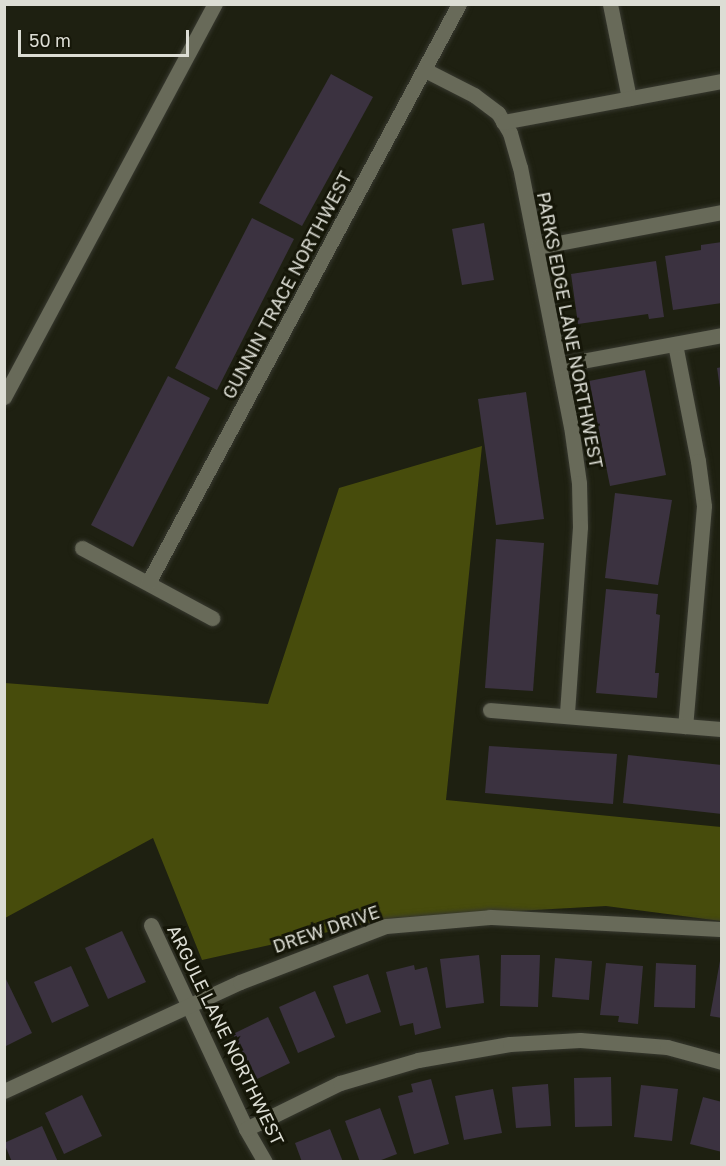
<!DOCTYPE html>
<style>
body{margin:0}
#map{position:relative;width:726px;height:1166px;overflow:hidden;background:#1e2011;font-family:"Golos Text",sans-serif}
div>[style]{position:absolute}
.forest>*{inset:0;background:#474c0c}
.building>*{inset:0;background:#3b3240}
.roads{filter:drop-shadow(0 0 2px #37382f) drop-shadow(0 0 2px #37382f)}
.minor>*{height:15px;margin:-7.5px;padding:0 7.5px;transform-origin:7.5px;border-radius:7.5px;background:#686a59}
span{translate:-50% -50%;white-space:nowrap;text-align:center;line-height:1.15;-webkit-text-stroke:6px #151608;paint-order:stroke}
.street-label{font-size:18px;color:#dcddd4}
.frame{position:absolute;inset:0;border:6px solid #dcddd4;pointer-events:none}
.scale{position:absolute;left:18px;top:30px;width:171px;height:27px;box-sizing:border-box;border:3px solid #dcddd4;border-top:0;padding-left:8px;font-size:18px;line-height:21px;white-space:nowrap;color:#dcddd4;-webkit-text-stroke:4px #151608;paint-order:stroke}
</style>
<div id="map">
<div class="forest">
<div style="clip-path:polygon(482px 446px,446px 800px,721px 827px,721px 921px,606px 906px,391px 918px,202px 960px,153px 838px,5px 918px,5px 683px,268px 704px,339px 488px)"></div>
</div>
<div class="building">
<div style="clip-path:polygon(331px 74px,373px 97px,302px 226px,259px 203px)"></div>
<div style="clip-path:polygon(252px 218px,294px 239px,217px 390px,175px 368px)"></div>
<div style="clip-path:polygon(484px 223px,494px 280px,462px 285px,452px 229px)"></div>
<div style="clip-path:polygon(722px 242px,722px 303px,673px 310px,665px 256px,701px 250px,701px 245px)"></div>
<div style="clip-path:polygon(656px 261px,664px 317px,649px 319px,648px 314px,578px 324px,571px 274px)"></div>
<div style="clip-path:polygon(722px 367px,722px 387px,720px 388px,717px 368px)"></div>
<div style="clip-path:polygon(645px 370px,666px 475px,610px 486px,589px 381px)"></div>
<div style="clip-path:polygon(168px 376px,210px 398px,133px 547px,91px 525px)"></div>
<div style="clip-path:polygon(526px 392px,544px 519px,496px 525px,478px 399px)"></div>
<div style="clip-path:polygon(615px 493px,672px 500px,658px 585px,605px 578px)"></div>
<div style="clip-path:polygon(496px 539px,544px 543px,533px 691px,485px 688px)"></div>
<div style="clip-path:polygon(606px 589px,658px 594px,656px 614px,660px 615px,655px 673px,659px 673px,657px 698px,596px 693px)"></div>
<div style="clip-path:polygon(489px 746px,617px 754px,613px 804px,485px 793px)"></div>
<div style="clip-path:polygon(628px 755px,722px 765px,722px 814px,623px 803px)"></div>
<div style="clip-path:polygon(122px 931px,146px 982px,108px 999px,85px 948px)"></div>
<div style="clip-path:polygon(479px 955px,484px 1003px,446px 1008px,440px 959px)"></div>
<div style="clip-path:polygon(501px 955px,540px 955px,538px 1007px,500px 1006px)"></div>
<div style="clip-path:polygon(555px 958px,592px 961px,589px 1000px,552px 997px)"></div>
<div style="clip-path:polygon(720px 961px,722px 961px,722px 1018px,710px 1016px)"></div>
<div style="clip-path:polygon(606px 963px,643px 966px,638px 1024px,618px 1022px,619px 1016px,600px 1015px)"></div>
<div style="clip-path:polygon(656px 963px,696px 965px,695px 1008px,654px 1007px)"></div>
<div style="clip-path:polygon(414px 965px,415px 970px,427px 967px,441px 1028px,415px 1035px,413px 1023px,400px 1026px,386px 972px)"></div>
<div style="clip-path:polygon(71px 966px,89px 1006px,52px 1023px,34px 982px)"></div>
<div style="clip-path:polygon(368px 974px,381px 1012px,346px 1024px,333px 986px)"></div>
<div style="clip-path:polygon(4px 975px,32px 1033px,4px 1047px)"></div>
<div style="clip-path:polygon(315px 991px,335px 1037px,298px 1053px,279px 1007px)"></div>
<div style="clip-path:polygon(268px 1017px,290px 1063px,255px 1080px,233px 1034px)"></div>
<div style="clip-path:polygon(611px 1077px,612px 1126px,575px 1127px,574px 1078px)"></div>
<div style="clip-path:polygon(431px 1079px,449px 1144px,414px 1154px,398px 1096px,413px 1092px,411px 1084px)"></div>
<div style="clip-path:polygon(548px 1084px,551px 1126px,516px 1128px,512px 1087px)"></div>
<div style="clip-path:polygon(641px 1085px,678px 1089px,672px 1141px,634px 1137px)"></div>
<div style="clip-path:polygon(493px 1089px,502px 1133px,464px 1140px,455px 1096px)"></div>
<div style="clip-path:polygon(82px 1095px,102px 1136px,64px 1154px,45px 1113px)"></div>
<div style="clip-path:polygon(703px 1097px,722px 1102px,722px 1152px,690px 1144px)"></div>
<div style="clip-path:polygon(380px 1108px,397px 1154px,376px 1162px,360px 1162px,345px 1121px)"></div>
<div style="clip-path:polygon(42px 1126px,58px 1162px,12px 1162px,4px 1143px)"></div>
<div style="clip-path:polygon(330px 1129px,343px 1162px,302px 1162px,295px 1143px)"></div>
</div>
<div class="roads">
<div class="minor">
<div style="left:610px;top:4px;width:96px;rotate:78.6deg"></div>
<div style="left:425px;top:70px;width:55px;rotate:27deg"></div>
<div style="left:474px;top:95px;width:30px;rotate:37deg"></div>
<div style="left:498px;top:113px;width:23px;rotate:59deg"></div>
<div style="left:510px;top:133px;width:35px;rotate:74deg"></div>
<div style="left:520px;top:167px;width:264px;rotate:78.9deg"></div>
<div style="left:571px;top:426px;width:58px;rotate:82deg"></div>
<div style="left:579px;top:483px;width:44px;rotate:88.7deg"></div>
<div style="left:580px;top:527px;width:188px;rotate:94deg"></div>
<div style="left:503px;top:122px;width:223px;rotate:-10.6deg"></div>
<div style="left:537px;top:247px;width:188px;rotate:-10.7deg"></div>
<div style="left:675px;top:344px;width:119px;rotate:78.9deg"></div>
<div style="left:698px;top:461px;width:45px;rotate:82.4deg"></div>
<div style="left:704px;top:506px;width:221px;rotate:94.9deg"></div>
<div style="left:560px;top:365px;width:165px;rotate:-10.5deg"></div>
<div style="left:4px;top:397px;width:446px;rotate:-61.8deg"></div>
<div style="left:82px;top:548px;width:148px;rotate:28.3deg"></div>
<div style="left:148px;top:583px;width:657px;rotate:-61.76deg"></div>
<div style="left:490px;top:710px;width:233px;rotate:4.7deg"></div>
<div style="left:151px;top:925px;width:225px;rotate:65deg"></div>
<div style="left:246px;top:1129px;width:38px;rotate:60deg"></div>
<div style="left:4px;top:1091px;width:260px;rotate:-24.8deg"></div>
<div style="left:240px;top:982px;width:156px;rotate:-21deg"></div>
<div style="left:386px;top:926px;width:104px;rotate:-4.9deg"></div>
<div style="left:490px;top:917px;width:232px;rotate:3deg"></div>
<div style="left:246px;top:1129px;width:105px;rotate:-26.1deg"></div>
<div style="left:340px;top:1083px;width:81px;rotate:-16.4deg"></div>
<div style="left:418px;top:1060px;width:93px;rotate:-9.9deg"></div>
<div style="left:510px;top:1044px;width:70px;rotate:-3.3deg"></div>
<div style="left:580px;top:1040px;width:87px;rotate:4.6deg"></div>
<div style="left:667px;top:1047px;width:57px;rotate:15.3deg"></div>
</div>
</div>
<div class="street-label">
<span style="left:287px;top:285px;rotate:-62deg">GUNNIN TRACE NORTHWEST</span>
<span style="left:570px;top:330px;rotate:79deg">PARKS EDGE LANE NORTHWEST</span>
<span style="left:326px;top:929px;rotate:-19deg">DREW DRIVE</span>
<span style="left:226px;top:1035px;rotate:64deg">ARGULE LANE NORTHWEST</span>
</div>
<div class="frame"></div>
<div class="scale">50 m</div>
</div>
